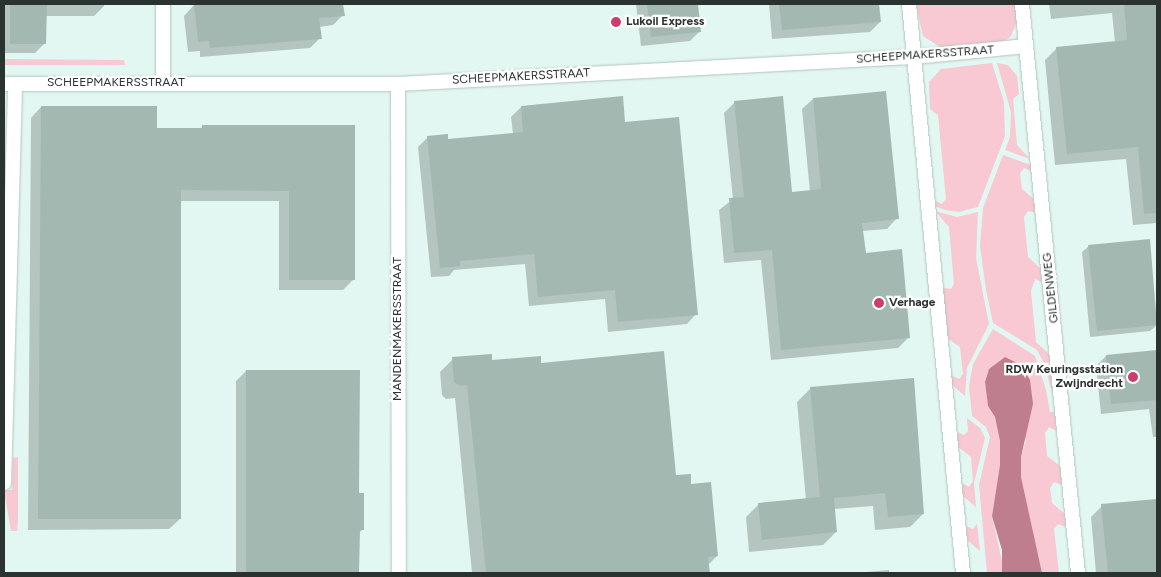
<!DOCTYPE html>
<style>
body{margin:0}
#map{position:relative;width:1161px;height:577px;overflow:hidden;background:#e2f7f1;font-family:Figtree,sans-serif}
div>[style]{position:absolute}
.green>*{inset:0;background:#f8c8d3}
.water>*{inset:0;background:#bf7e8e}
.shadow>*{inset:0;background:#0003}
.building>*{inset:0;background:#a4b8b2}
.roads{filter:drop-shadow(0 0 1px #b1c5bf) drop-shadow(0 0 1px #b1c5bf)}
.street>*{height:14px;margin:-7px;padding:0 7px;transform-origin:7px;border-radius:7px;background:#fff}
.dots>*{width:14px;height:14px;translate:-50% -50%;box-sizing:border-box;border:2px solid #fff;border-radius:50%}
span{translate:-50% -50%;white-space:nowrap;text-align:center;line-height:1.15;-webkit-text-stroke:4.5px #fff;paint-order:stroke}
.poi-label{font-size:12px;color:#2b3331;font-weight:700}
.left{translate:0 -50%;text-align:left}
.right{translate:-100% -50%;text-align:right}
.street-label{font-size:12px;color:#2b3331}
.frame{position:absolute;inset:0;border:5px solid #2b3331;pointer-events:none}
</style>
<div id="map">
<div class="green">
<div style="clip-path:polygon(916px 4px,1015px 4px,1018px 19px,1011px 36px,1003px 42px,940px 47px,923px 36px)"></div>
<div style="clip-path:polygon(4px 59px,124px 60px,125px 65px,4px 65px)"></div>
<div style="clip-path:polygon(992px 63px,1004px 102px,1005px 136px,978px 207px,959px 212px,945px 210px,935px 206px,935px 201px,942px 204px,946px 199px,938px 115px,930px 109px,929px 82px,941px 69px)"></div>
<div style="clip-path:polygon(997px 63px,1008px 65px,1017px 76px,1019px 94px,1013px 99px,1017px 145px,1030px 159px,1005px 150px,1010px 137px,1011px 112px)"></div>
<div style="clip-path:polygon(1003px 155px,1031px 165px,1031px 171px,1024px 168px,1020px 173px,1022px 189px,1034px 199px,1036px 213px,1028px 211px,1024px 217px,1028px 257px,1041px 269px,1042px 282px,1035px 279px,1031px 291px,1036px 342px,1049px 354px,1053px 396px,1044px 363px,1037px 350px,993px 323px,986px 290px,980px 246px,983px 208px)"></div>
<div style="clip-path:polygon(935px 211px,957px 217px,978px 212px,976px 258px,989px 324px,967px 368px,965px 396px,952px 385px,951px 375px,959px 379px,963px 374px,960px 347px,947px 338px,943px 288px,951px 289px,954px 284px,949px 227px)"></div>
<div style="clip-path:polygon(993px 329px,1035px 356px,1046px 390px,1050px 412px,1055px 412px,1056px 431px,1049px 427px,1045px 433px,1047px 456px,1060px 466px,1062px 485px,1054px 482px,1050px 488px,1052px 503px,1065px 514px,1066px 527px,1058px 524px,1054px 529px,1059px 573px,1042px 573px,1036px 549px,1021px 477px,1021px 457px,1026px 440px,985px 382px,988px 406px,995px 417px,1000px 441px,1000px 465px,992px 516px,1003px 566px,1002px 573px,987px 573px,979px 485px,990px 437px,986px 427px,972px 416px,969px 386px,973px 364px)"></div>
<div style="clip-path:polygon(967px 418px,980px 428px,985px 438px,974px 483px,976px 507px,963px 496px,962px 483px,969px 487px,973px 481px,971px 457px,958px 447px,957px 432px,964px 435px,968px 431px)"></div>
<div style="clip-path:polygon(18px 457px,18px 520px,17px 531px,11px 531px,4px 490px,12px 490px,13px 458px)"></div>
<div style="clip-path:polygon(977px 524px,980px 551px,967px 540px,966px 526px,973px 529px)"></div>
</div>
<div class="water">
<div style="clip-path:polygon(1005px 357px,1021px 365px,1030px 380px,1033px 404px,1021px 457px,1021px 477px,1042px 573px,1002px 573px,1002px 550px,992px 516px,1000px 465px,1000px 441px,995px 417px,988px 406px,985px 382px,989px 369px)"></div>
</div>
<div class="shadow">
<div style="clip-path:polygon(4px 4px,104px 4px,104px 6px,94px 16px,45px 16px,45px 43px,35px 53px,4px 53px)"></div>
<div style="clip-path:polygon(195px 4px,342px 4px,343px 15px,333px 25px,319px 27px,320px 38px,310px 48px,200px 57px,200px 51px,188px 52px,184px 16px)"></div>
<div style="clip-path:polygon(636px 4px,697px 4px,700px 31px,690px 41px,641px 46px)"></div>
<div style="clip-path:polygon(769px 4px,878px 4px,880px 22px,870px 32px,772px 39px)"></div>
<div style="clip-path:polygon(1049px 4px,1157px 4px,1157px 223px,1133px 225px,1126px 159px,1055px 165px,1045px 60px,1057px 48px,1115px 43px,1112px 13px,1051px 19px)"></div>
<div style="clip-path:polygon(813px 99px,897px 218px,887px 229px,862px 231px,864px 254px,909px 337px,898px 348px,771px 360px,761px 260px,724px 263px,719px 210px,733px 199px,724px 113px,735px 102px,791px 194px,810px 192px,802px 109px)"></div>
<div style="clip-path:polygon(41px 107px,156px 129px,199px 130px,203px 126px,354px 126px,354px 279px,343px 290px,279px 290px,279px 201px,180px 201px,180px 519px,169px 529px,28px 530px,31px 118px)"></div>
<div style="clip-path:polygon(521px 107px,696px 314px,687px 324px,608px 332px,605px 299px,529px 306px,525px 264px,454px 270px,449px 276px,431px 277px,418px 147px,428px 137px,447px 140px,513px 134px,511px 117px)"></div>
<div style="clip-path:polygon(1089px 246px,1157px 325px,1150px 331px,1090px 337px,1082px 252px)"></div>
<div style="clip-path:polygon(1157px 351px,1157px 437px,1153px 437px,1149px 409px,1101px 414px,1096px 366px,1106px 356px)"></div>
<div style="clip-path:polygon(453px 359px,540px 364px,674px 477px,690px 485px,717px 556px,708px 565px,708px 573px,472px 573px,455px 398px,446px 399px,442px 395px,440px 372px)"></div>
<div style="clip-path:polygon(246px 371px,358px 494px,363px 529px,358px 534px,358px 573px,236px 573px,236px 381px)"></div>
<div style="clip-path:polygon(913px 379px,923px 514px,910px 527px,875px 530px,873px 506px,834px 509px,836px 532px,823px 545px,749px 552px,746px 517px,759px 504px,806px 500px,797px 402px,810px 389px)"></div>
<div style="clip-path:polygon(1157px 500px,1157px 573px,1096px 573px,1091px 517px,1102px 506px)"></div>
<div style="clip-path:polygon(889px 570px,889px 573px,854px 573px)"></div>
</div>
<div class="building">
<div style="clip-path:polygon(10px 4px,47px 4px,46px 44px,10px 44px)"></div>
<div style="clip-path:polygon(194px 4px,343px 4px,345px 16px,319px 18px,322px 39px,210px 48px,209px 41px,198px 42px)"></div>
<div style="clip-path:polygon(647px 4px,698px 4px,701px 32px,651px 37px)"></div>
<div style="clip-path:polygon(779px 4px,879px 4px,881px 22px,782px 30px)"></div>
<div style="clip-path:polygon(1124px 4px,1157px 4px,1157px 213px,1144px 214px,1138px 147px,1067px 154px,1056px 47px,1127px 40px)"></div>
<div style="clip-path:polygon(886px 91px,899px 219px,862px 223px,866px 253px,902px 249px,910px 338px,781px 350px,772px 250px,734px 253px,729px 198px,744px 197px,734px 101px,783px 96px,792px 192px,821px 189px,813px 98px)"></div>
<div style="clip-path:polygon(623px 96px,625px 122px,679px 117px,698px 315px,618px 322px,615px 290px,538px 297px,534px 254px,460px 261px,460px 266px,440px 268px,427px 136px,448px 134px,448px 139px,523px 132px,521px 106px)"></div>
<div style="clip-path:polygon(41px 106px,157px 106px,157px 128px,202px 128px,202px 125px,355px 125px,355px 280px,289px 280px,289px 191px,181px 190px,181px 519px,38px 519px)"></div>
<div style="clip-path:polygon(1150px 239px,1157px 325px,1097px 331px,1088px 245px)"></div>
<div style="clip-path:polygon(1157px 350px,1157px 400px,1111px 404px,1106px 355px)"></div>
<div style="clip-path:polygon(664px 351px,676px 475px,691px 474px,691px 484px,711px 482px,718px 556px,708px 557px,710px 573px,486px 573px,467px 385px,460px 386px,454px 382px,452px 357px,492px 354px,492px 360px,541px 356px,541px 363px)"></div>
<div style="clip-path:polygon(246px 370px,360px 370px,359px 493px,364px 493px,364px 530px,360px 530px,359px 573px,246px 573px)"></div>
<div style="clip-path:polygon(914px 378px,924px 514px,888px 517px,885px 493px,834px 498px,837px 532px,762px 540px,758px 503px,820px 497px,810px 387px)"></div>
<div style="clip-path:polygon(1157px 499px,1157px 573px,1108px 573px,1101px 504px)"></div>
</div>
<div class="roads">
<div class="street">
<div style="left:163px;top:4px;width:79px;rotate:90deg"></div>
<div style="left:909px;top:4px;width:572px;rotate:84.58deg"></div>
<div style="left:1022px;top:4px;width:572px;rotate:84.38deg"></div>
<div style="left:4px;top:84px;width:394px"></div>
<div style="left:398px;top:84px;width:517px;rotate:-3deg"></div>
<div style="left:914px;top:57px;width:113px;rotate:-5.6deg"></div>
<div style="left:398px;top:84px;width:489px;rotate:89.9deg"></div>
<div style="left:4px;top:483px;width:399px;rotate:-88.4deg"></div>
</div>
</div>
<div class="dots">
<div style="left:616px;top:22px;background:#ca3d6e"></div>
<div style="left:879px;top:303px;background:#ca3d6e"></div>
<div style="left:1133px;top:377px;background:#ca3d6e"></div>
</div>
<div class="poi-label">
<span class="left" style="left:626px;top:22px">Lukoil Express</span>
<span class="left" style="left:889px;top:303px">Verhage</span>
<span class="right" style="left:1123px;top:377px">RDW Keuringsstation<br>Zwijndrecht</span>
</div>
<div class="street-label">
<span style="left:925px;top:55px;rotate:-4deg">SCHEEPMAKERSSTRAAT</span>
<span style="left:521px;top:77px;rotate:-3deg">SCHEEPMAKERSSTRAAT</span>
<span style="left:116px;top:83px">SCHEEPMAKERSSTRAAT</span>
<span style="left:1051px;top:288px;rotate:-96deg">GILDENWEG</span>
<span style="left:398px;top:329px;rotate:-90deg">MANDENMAKERSSTRAAT</span>
</div>
<div class="frame"></div>
</div>
